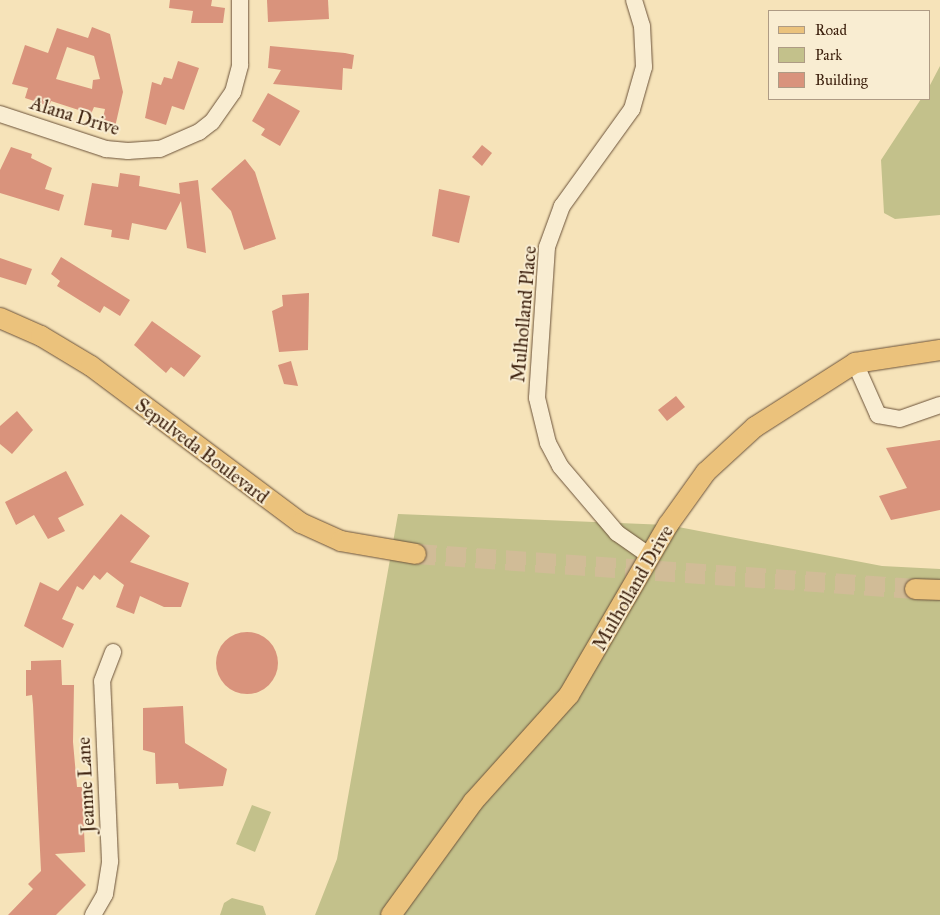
<!DOCTYPE html>
<style>
body{margin:0}
#map{position:relative;width:940px;height:915px;overflow:hidden;background:#f6e3b9;font-family:"IM FELL Great Primer",serif}
div>[style]{position:absolute}
.green>*{inset:0;background:#c3c18b}
.building>*{inset:0;background:#d9937c}
.round{border-radius:50%}
.major-tunnel>*{height:20px;margin-top:-10px;transform-origin:0;background:repeating-linear-gradient(90deg,#d1bc97 0 20px,transparent 0 30px)}
.roads{filter:drop-shadow(0 0 1px #6b5239) drop-shadow(0 0 1px #6b5239)}
.minor>*{height:16px;margin:-8px;padding:0 8px;transform-origin:8px;border-radius:8px;background:#f9edd2}
.major>*{height:20px;margin:-10px;padding:0 10px;transform-origin:10px;border-radius:10px;background:#ebc27c}
span{translate:-50% -50%;white-space:nowrap;text-align:center;line-height:1.15;-webkit-text-stroke:4px #f9edd2;paint-order:stroke}
.street-label{font-size:19px;color:#3d210e}
.legend{position:absolute;left:768px;top:10px;width:162px;height:90px;box-sizing:border-box;background:#f9edd2;border:1px solid #ae9b84;margin:0;padding:6px 9px;list-style:none;font-size:15px;color:#3d210e}
.legend li{display:flex;align-items:center;gap:10px;height:25px}
.legend b{width:25px;border:1px solid #ae9b84}
</style>
<div id="map">
<div class="green">
<div style="clip-path:polygon(940px 66px,940px 215px,895px 219px,884px 213px,881px 160px,921px 99px,929px 99px,929px 87px)"></div>
<div style="clip-path:polygon(398px 514px,668px 525px,882px 566px,940px 569px,940px 915px,315px 915px,337px 859px)"></div>
<div style="clip-path:polygon(252px 805px,271px 812px,255px 852px,236px 844px)"></div>
<div style="clip-path:polygon(232px 898px,263px 906px,266px 915px,220px 915px,224px 903px)"></div>
</div>
<div class="building">
<div style="clip-path:polygon(170px 0,212px 0,211px 6px,225px 8px,223px 23px,191px 23px,193px 11px,169px 8px)"></div>
<div style="clip-path:polygon(267px 0,328px 0,329px 19px,268px 22px)"></div>
<div style="clip-path:polygon(evenodd,92px 27px,110px 34px,123px 92px,115px 127px,102px 123px,105px 109px,94px 107px,91px 114px,51px 101px,49px 106px,25px 98px,28px 88px,12px 84px,25px 45px,48px 53px,57px 28px,88px 38px,92px 27px,67px 47px,94px 56px,100px 79px,93px 80px,92px 89px,56px 79px,67px 47px)"></div>
<div style="clip-path:polygon(270px 46px,345px 53px,354px 55px,352px 69px,343px 68px,342px 90px,273px 84px,281px 70px,268px 68px)"></div>
<div style="clip-path:polygon(178px 61px,199px 68px,184px 110px,172px 106px,166px 125px,145px 118px,152px 82px,161px 85px,164px 77px,172px 79px)"></div>
<div style="clip-path:polygon(268px 93px,300px 111px,280px 146px,261px 135px,265px 129px,252px 121px)"></div>
<div style="clip-path:polygon(482px 145px,492px 153px,482px 166px,472px 157px)"></div>
<div style="clip-path:polygon(11px 147px,32px 154px,31px 158px,52px 168px,45px 189px,64px 195px,59px 211px,0 193px,0 170px)"></div>
<div style="clip-path:polygon(245px 159px,255px 172px,276px 239px,244px 250px,231px 211px,211px 189px)"></div>
<div style="clip-path:polygon(120px 173px,140px 176px,139px 186px,180px 194px,179px 183px,198px 180px,206px 253px,187px 248px,181px 201px,166px 230px,132px 223px,129px 240px,111px 237px,112px 230px,84px 225px,92px 183px,118px 187px)"></div>
<div style="clip-path:polygon(439px 189px,470px 196px,459px 243px,432px 236px)"></div>
<div style="clip-path:polygon(61px 257px,130px 300px,120px 316px,104px 306px,100px 313px,57px 286px,60px 281px,51px 274px)"></div>
<div style="clip-path:polygon(0 258px,32px 269px,26px 285px,0 277px)"></div>
<div style="clip-path:polygon(309px 293px,308px 350px,279px 352px,272px 311px,283px 306px,282px 295px)"></div>
<div style="clip-path:polygon(152px 321px,201px 356px,184px 377px,171px 367px,166px 373px,134px 345px)"></div>
<div style="clip-path:polygon(291px 361px,298px 386px,284px 384px,278px 365px)"></div>
<div style="clip-path:polygon(676px 396px,685px 407px,667px 421px,658px 410px)"></div>
<div style="clip-path:polygon(17px 411px,33px 430px,12px 454px,0 444px,0 426px)"></div>
<div style="clip-path:polygon(940px 440px,940px 510px,891px 520px,879px 496px,907px 488px,886px 448px)"></div>
<div style="clip-path:polygon(66px 471px,84px 505px,58px 518px,65px 531px,48px 539px,34px 515px,16px 525px,5px 502px)"></div>
<div style="clip-path:polygon(121px 514px,150px 536px,130px 562px,189px 583px,181px 607px,164px 607px,140px 596px,134px 614px,116px 607px,124px 585px,107px 572px,100px 580px,94px 575px,83px 590px,77px 586px,62px 619px,74px 624px,63px 648px,24px 626px,40px 582px,58px 591px)"></div>
<div class="round" style="left:216px;top:632px;width:62px;height:62px"></div>
<div style="clip-path:polygon(61px 660px,62px 685px,74px 685px,73px 742px,77px 787px,82px 787px,85px 852px,55px 854px,86px 885px,56px 915px,8px 915px,33px 889px,28px 884px,41px 871px,33px 705px,32px 695px,26px 696px,26px 670px,31px 670px,31px 661px)"></div>
<div style="clip-path:polygon(183px 706px,185px 743px,227px 769px,223px 786px,179px 789px,178px 783px,156px 784px,155px 753px,143px 750px,143px 708px)"></div>
</div>
<div class="major-tunnel">
<div style="left:416px;top:554px;width:500px;rotate:4.01deg"></div>
</div>
<div class="roads">
<div class="minor">
<div style="left:634px;top:0;width:27px;rotate:73deg"></div>
<div style="left:642px;top:26px;width:41px;rotate:87.2deg"></div>
<div style="left:644px;top:67px;width:44px;rotate:105.9deg"></div>
<div style="left:632px;top:109px;width:120px;rotate:125.8deg"></div>
<div style="left:562px;top:206px;width:44px;rotate:110.1deg"></div>
<div style="left:547px;top:247px;width:151px;rotate:93.8deg"></div>
<div style="left:537px;top:398px;width:46px;rotate:76.3deg"></div>
<div style="left:548px;top:443px;width:26px;rotate:62deg"></div>
<div style="left:560px;top:466px;width:88px;rotate:49.6deg"></div>
<div style="left:617px;top:533px;width:40px;rotate:34.9deg"></div>
<div style="left:0;top:114px;width:112px;rotate:18.3deg"></div>
<div style="left:106px;top:149px;width:22px;rotate:5deg"></div>
<div style="left:128px;top:151px;width:32px;rotate:-4deg"></div>
<div style="left:160px;top:149px;width:43px;rotate:-23.6deg"></div>
<div style="left:199px;top:132px;width:16px;rotate:-38deg"></div>
<div style="left:212px;top:122px;width:37px;rotate:-55deg"></div>
<div style="left:233px;top:92px;width:28px;rotate:-75deg"></div>
<div style="left:240px;top:65px;width:65px;rotate:-90deg"></div>
<div style="left:855px;top:363px;width:57px;rotate:66.1deg"></div>
<div style="left:878px;top:415px;width:22px;rotate:10deg"></div>
<div style="left:900px;top:419px;width:42px;rotate:-19.3deg"></div>
<div style="left:93px;top:915px;width:24px;rotate:-60deg"></div>
<div style="left:105px;top:894px;width:33px;rotate:-81deg"></div>
<div style="left:110px;top:861px;width:180px;rotate:-92.5deg"></div>
<div style="left:102px;top:681px;width:31px;rotate:-69deg"></div>
</div>
<div class="major">
<div style="left:0;top:318px;width:45px;rotate:23.7deg"></div>
<div style="left:41px;top:336px;width:58px;rotate:31deg"></div>
<div style="left:91px;top:366px;width:262px;rotate:36.8deg"></div>
<div style="left:301px;top:523px;width:44px;rotate:24.2deg"></div>
<div style="left:341px;top:541px;width:76px;rotate:9.8deg"></div>
<div style="left:915px;top:589px;width:25px;rotate:2deg"></div>
<div style="left:391px;top:915px;width:140px;rotate:-54deg"></div>
<div style="left:473px;top:802px;width:144px;rotate:-48.1deg"></div>
<div style="left:569px;top:695px;width:197px;rotate:-59.8deg"></div>
<div style="left:668px;top:525px;width:65px;rotate:-54.4deg"></div>
<div style="left:706px;top:472px;width:67px;rotate:-42.6deg"></div>
<div style="left:755px;top:427px;width:119px;rotate:-32.6deg"></div>
<div style="left:855px;top:363px;width:86px;rotate:-8.7deg"></div>
</div>
</div>
<div class="street-label">
<span style="left:75px;top:116px;rotate:17deg">Alana Drive</span>
<span style="left:524px;top:314px;rotate:-85deg">Mulholland Place</span>
<span style="left:202px;top:451px;rotate:37deg">Sepulveda Boulevard</span>
<span style="left:633px;top:588px;rotate:-60deg">Mulholland Drive</span>
<span style="left:86px;top:785px;rotate:-93deg">Jeanne Lane</span>
</div>
<ul class="legend">
<li><b style="height:6px;background:#ebc27c"></b>Road</li>
<li><b style="height:14px;background:#c3c18b"></b>Park</li>
<li><b style="height:14px;background:#d9937c"></b>Building</li>
</ul>
</div>
